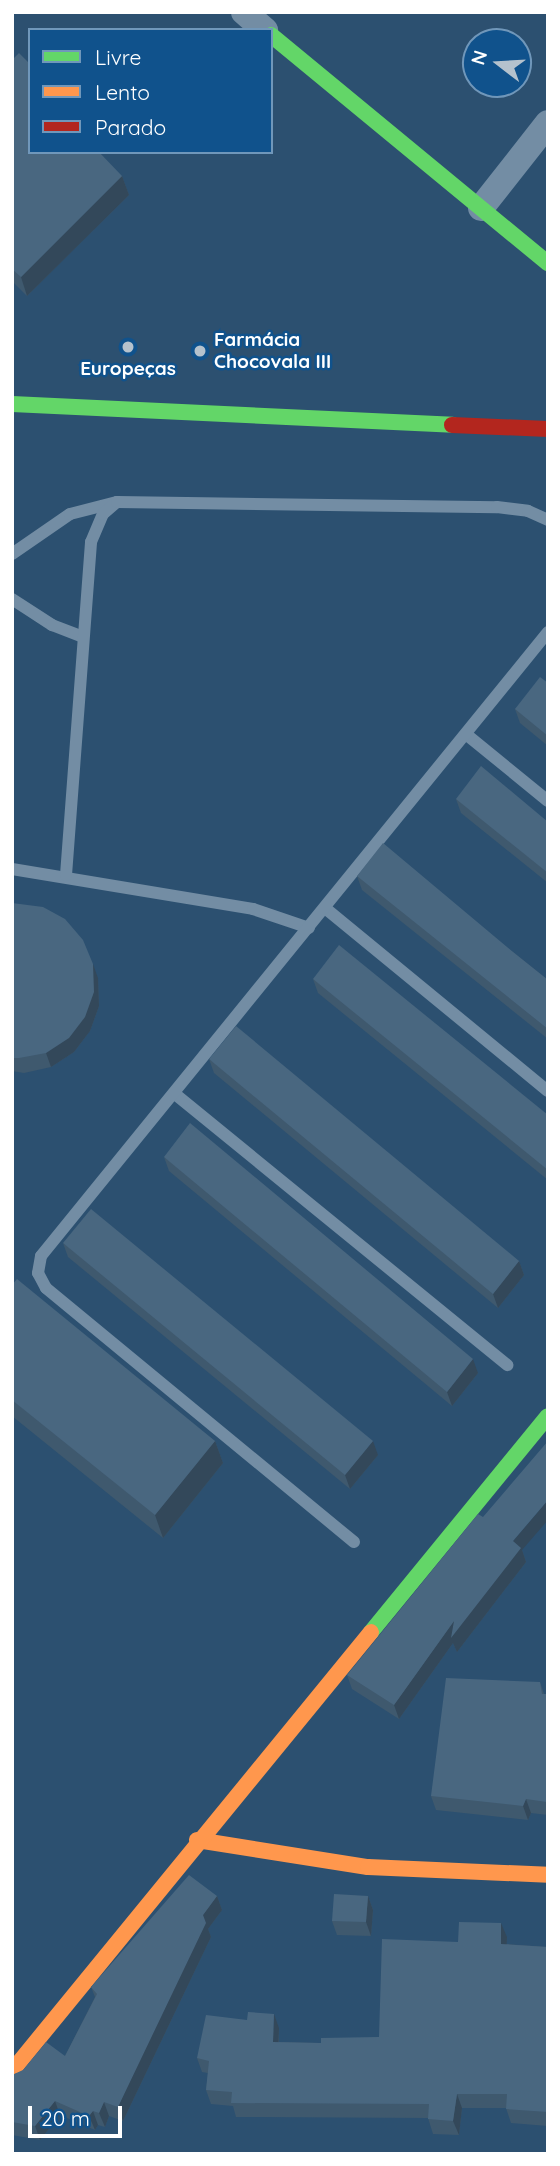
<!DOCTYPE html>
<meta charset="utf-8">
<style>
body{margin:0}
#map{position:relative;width:560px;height:2166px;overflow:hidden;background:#2c5070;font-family:Quicksand,sans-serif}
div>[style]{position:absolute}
.lane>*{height:12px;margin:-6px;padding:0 6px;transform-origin:6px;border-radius:6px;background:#738da4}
.street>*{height:26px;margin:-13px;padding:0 13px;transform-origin:13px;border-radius:13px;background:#738da4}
.fast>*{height:16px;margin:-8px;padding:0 8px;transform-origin:8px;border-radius:8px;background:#63d668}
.slow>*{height:16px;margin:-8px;padding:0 8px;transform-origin:8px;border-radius:8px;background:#ff974d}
.jam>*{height:16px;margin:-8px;padding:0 8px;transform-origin:8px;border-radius:8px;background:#b3261e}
.wall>*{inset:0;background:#3f596e}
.shaded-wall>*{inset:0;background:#33485a}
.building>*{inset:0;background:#496780}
.dots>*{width:19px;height:19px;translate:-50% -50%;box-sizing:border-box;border:4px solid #10528c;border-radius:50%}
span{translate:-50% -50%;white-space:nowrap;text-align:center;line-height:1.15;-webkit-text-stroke:5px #10528c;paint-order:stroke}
.poi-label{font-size:19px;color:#fff;font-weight:700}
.left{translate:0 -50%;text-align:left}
.frame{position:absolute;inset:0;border:14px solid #fff;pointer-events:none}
.legend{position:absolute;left:28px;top:28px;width:245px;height:126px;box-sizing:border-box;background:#10528c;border:2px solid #7097ba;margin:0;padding:9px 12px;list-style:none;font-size:21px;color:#fff}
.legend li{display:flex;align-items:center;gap:14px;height:35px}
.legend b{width:35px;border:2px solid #7097ba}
.north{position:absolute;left:462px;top:28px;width:70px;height:70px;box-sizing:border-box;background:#10528c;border:2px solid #7097ba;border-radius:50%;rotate:287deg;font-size:19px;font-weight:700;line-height:28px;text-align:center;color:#fff}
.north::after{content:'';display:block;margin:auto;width:24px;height:32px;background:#b5c2cd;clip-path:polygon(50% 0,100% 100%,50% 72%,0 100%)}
.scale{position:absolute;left:28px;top:2106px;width:94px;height:32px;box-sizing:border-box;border:4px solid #fff;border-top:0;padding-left:9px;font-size:21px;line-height:24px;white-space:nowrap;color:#fff;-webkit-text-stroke:5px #10528c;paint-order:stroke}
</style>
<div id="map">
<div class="lane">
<div style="left:12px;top:554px;width:70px;rotate:-34.6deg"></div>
<div style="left:70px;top:514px;width:49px;rotate:-14.3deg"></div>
<div style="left:12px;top:599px;width:48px;rotate:33deg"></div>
<div style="left:52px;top:625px;width:31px;rotate:21deg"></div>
<div style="left:467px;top:735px;width:104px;rotate:39.2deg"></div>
<div style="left:12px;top:869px;width:244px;rotate:9.4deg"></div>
<div style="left:253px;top:909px;width:59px;rotate:18.7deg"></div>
<div style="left:66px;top:875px;width:334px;rotate:-85.7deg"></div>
<div style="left:91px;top:542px;width:30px;rotate:-67deg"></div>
<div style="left:103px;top:514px;width:18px;rotate:-41deg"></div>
<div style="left:117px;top:502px;width:380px;rotate:0.8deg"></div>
<div style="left:497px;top:507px;width:31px;rotate:7deg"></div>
<div style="left:528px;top:511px;width:22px;rotate:24deg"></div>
<div style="left:325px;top:908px;width:288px;rotate:39.4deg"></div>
<div style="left:175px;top:1094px;width:429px;rotate:39.2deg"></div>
<div style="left:354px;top:1542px;width:399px;rotate:-140.5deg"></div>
<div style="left:46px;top:1288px;width:17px;rotate:-118deg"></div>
<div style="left:38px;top:1273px;width:17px;rotate:-80deg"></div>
<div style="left:41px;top:1256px;width:804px;rotate:-50.91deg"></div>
</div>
<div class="street">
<div style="left:244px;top:12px;width:28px;rotate:41deg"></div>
<div style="left:481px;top:208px;width:108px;rotate:-51.8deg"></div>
</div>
<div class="fast">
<div style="left:271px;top:35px;width:359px;rotate:39.5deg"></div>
<div style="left:12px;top:404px;width:441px;rotate:2.7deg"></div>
<div style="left:371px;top:1632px;width:279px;rotate:-50.7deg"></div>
</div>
<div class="slow">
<div style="left:197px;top:1840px;width:173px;rotate:9deg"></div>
<div style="left:368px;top:1867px;width:180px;rotate:2.5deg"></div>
<div style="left:12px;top:2071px;width:567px;rotate:-50.72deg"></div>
</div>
<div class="jam">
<div style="left:452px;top:425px;width:96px;rotate:2.4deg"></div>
</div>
<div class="wall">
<div style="clip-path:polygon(12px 60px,30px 152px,122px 176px,129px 195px,27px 296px,12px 281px)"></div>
<div style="clip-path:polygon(548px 683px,548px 746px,520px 723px,515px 709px)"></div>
<div style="clip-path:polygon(456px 799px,548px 822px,548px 883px,461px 813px)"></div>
<div style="clip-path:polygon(357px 876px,513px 952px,548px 980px,548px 1039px,362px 890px)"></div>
<div style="clip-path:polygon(12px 903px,98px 978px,99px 1006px,90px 1031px,74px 1052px,51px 1067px,24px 1073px,12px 1071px)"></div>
<div style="clip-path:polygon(313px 979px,548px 1115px,548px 1180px,318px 993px)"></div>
<div style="clip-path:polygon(209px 1059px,519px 1261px,524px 1275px,498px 1308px,214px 1073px)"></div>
<div style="clip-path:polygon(164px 1157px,478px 1373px,452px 1406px,169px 1171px)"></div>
<div style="clip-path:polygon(63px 1243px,378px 1455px,350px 1489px,68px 1257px)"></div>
<div style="clip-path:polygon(12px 1285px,215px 1441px,223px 1463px,163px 1538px,12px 1416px)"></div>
<div style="clip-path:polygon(522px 1550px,526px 1562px,457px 1652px,453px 1643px,399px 1719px,352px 1689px,347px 1675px)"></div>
<div style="clip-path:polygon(540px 1682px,544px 1694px,548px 1694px,548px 1815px,531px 1813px,528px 1820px,436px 1810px,431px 1796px)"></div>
<div style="clip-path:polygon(217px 1896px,222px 1910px,208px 1929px,211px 1937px,123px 2121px,109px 2116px,105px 2127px,98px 2125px,95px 2130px,60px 2115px,40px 2140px,12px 2135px,12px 2075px,65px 2056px,95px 1997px,91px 1987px)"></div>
<div style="clip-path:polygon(368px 1896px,373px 1910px,371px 1936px,337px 1935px,332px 1921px)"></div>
<div style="clip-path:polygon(507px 1937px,506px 1944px,548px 1947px,548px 2126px,511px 2123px,506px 2108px,462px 2108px,459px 2135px,433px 2134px,428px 2118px,236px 2117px,233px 2106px,211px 2104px,206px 2090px,208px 2073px,202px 2072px,197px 2058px,279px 2028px,279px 2042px,321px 2043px,379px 2037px,458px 1942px)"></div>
</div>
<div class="shaded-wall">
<div style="clip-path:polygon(122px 176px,129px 195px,27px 296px,21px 277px)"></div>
<div style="clip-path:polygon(93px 964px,98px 978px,99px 1006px,90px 1031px,74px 1052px,51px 1067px,46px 1053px)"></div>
<div style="clip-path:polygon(519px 1261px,524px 1275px,498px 1308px,493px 1294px)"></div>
<div style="clip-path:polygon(473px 1359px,478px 1373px,452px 1406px,447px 1392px)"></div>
<div style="clip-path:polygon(215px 1441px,223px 1463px,163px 1538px,155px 1515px)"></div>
<div style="clip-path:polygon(373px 1441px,378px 1455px,350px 1489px,345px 1475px)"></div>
<div style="clip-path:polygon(548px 1500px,548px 1520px,522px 1550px,526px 1562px,457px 1652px,453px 1643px,399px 1719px,394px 1705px,454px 1621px,513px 1541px)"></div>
<div style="clip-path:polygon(526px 1799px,531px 1813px,528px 1820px,523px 1806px)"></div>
<div style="clip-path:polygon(217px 1896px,222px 1910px,208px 1929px,211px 1937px,123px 2121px,118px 2107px,203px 1915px)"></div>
<div style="clip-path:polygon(368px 1896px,373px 1910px,371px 1936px,366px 1922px)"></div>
<div style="clip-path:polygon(501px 1923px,507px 1937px,506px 1958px,501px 1944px)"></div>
<div style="clip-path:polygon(274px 2014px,279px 2028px,278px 2056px,273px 2042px)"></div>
<div style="clip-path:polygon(457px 2094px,462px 2108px,459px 2135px,453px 2121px)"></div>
<div style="clip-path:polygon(55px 2101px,60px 2115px,40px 2140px,35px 2126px)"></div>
<div style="clip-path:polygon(104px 2102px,109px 2116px,105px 2127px,99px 2113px)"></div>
<div style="clip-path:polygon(93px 2111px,98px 2125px,95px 2130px,89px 2116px)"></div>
</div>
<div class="building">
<div style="clip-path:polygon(19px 53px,30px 64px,30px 152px,99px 152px,122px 176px,21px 277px,12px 269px,12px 60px)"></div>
<div style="clip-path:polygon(540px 677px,548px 683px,548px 736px,515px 709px)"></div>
<div style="clip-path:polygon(481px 766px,548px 822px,548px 873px,456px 799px)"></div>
<div style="clip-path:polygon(383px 843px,513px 952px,548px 980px,548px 1029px,357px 876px)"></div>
<div style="clip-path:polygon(12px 903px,43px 907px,65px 919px,83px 940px,93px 964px,94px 992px,85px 1017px,69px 1038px,46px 1053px,19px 1058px,12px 1058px)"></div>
<div style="clip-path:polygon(339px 945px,548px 1115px,548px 1170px,313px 979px)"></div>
<div style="clip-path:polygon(236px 1026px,519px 1261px,493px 1294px,209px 1059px)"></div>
<div style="clip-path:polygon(190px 1123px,473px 1359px,447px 1392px,164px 1157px)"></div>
<div style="clip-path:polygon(91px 1209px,373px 1441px,345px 1475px,63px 1243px)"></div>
<div style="clip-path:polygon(17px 1279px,215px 1441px,155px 1515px,12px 1400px,12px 1285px)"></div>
<div style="clip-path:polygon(548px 1441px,548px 1500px,513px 1541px,521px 1548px,451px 1638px,454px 1621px,394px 1705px,347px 1675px,478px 1514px,483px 1517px)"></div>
<div style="clip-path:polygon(446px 1678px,540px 1682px,542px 1694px,548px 1694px,548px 1793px,547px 1802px,526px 1799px,523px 1806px,431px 1796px)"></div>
<div style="clip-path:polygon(189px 1875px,217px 1896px,203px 1915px,206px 1923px,118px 2107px,104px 2102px,99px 2113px,93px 2111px,89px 2116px,55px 2101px,35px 2126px,12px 2122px,12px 2075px,23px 2070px,46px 2042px,65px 2056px,97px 1994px,91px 1987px)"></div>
<div style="clip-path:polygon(334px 1894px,368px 1896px,366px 1922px,332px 1921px)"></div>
<div style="clip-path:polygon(459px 1922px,501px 1923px,501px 1944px,548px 1947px,548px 2112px,506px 2109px,507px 2094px,457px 2094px,453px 2121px,428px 2119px,429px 2104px,231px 2103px,232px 2092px,206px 2090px,209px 2061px,197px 2058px,206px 2015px,247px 2020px,248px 2012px,274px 2014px,273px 2042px,321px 2043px,321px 2038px,379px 2037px,382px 1939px,458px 1942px)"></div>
</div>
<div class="dots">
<div style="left:128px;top:347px;background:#b5c2cd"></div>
<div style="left:200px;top:351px;background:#b5c2cd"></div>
</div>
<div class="poi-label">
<span class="left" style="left:214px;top:351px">Farmácia<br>Chocovala III</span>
<span style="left:128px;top:369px">Europeças</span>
</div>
<div class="frame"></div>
<ul class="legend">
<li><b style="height:9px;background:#63d668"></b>Livre</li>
<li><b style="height:9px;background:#ff974d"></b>Lento</li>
<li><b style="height:9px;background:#b3261e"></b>Parado</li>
</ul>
<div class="north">N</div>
<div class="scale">20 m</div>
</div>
